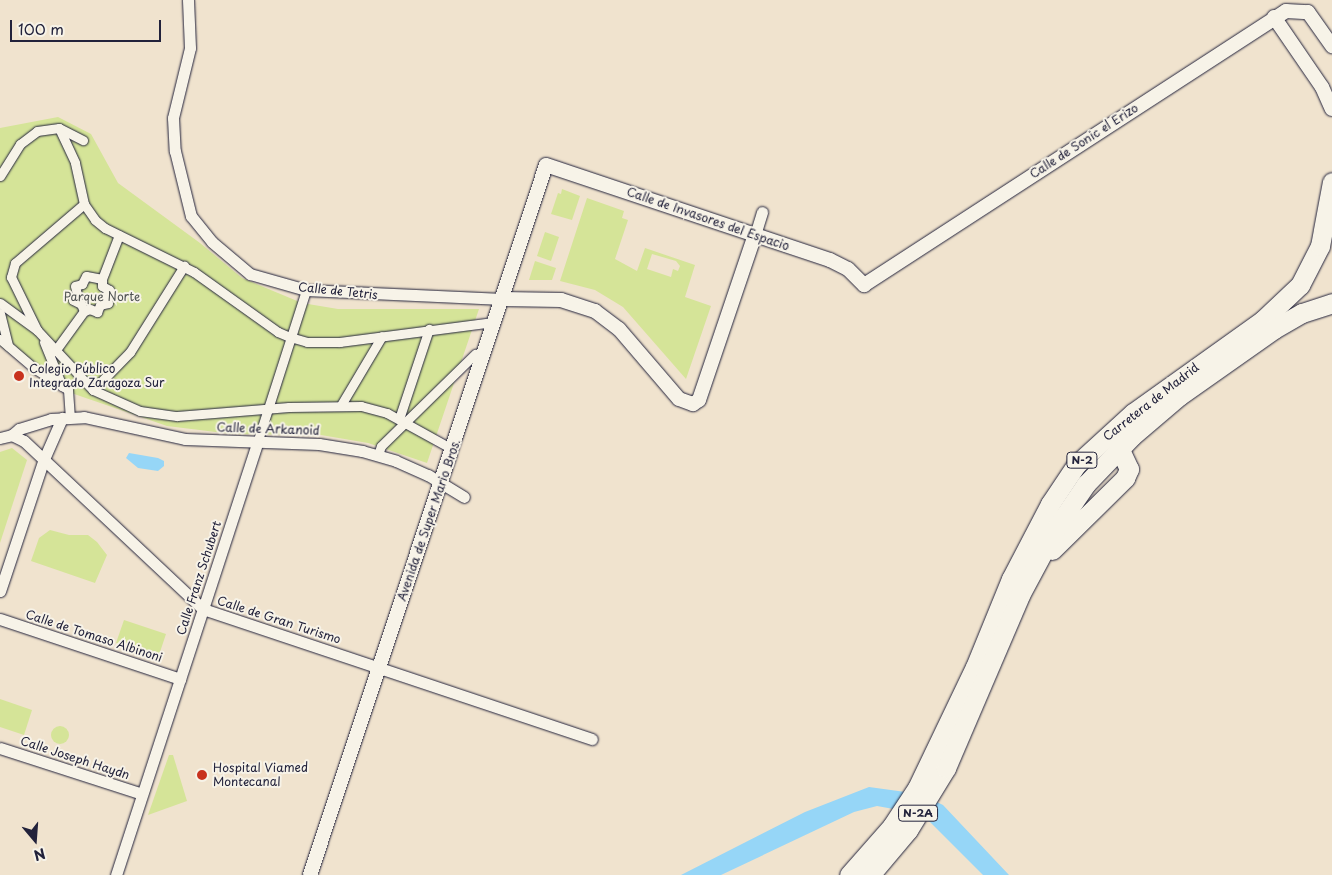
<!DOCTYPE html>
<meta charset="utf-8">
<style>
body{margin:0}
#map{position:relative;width:1332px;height:875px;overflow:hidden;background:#f0e3ce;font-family:"Playpen Sans",sans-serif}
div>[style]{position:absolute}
.green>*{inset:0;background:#d5e498}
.round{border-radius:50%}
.water>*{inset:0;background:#96d6f7}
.roads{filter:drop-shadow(0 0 1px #22223b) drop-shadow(0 0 1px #22223b)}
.pedestrian>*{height:9px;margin:-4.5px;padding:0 4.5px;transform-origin:4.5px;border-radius:4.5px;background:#f7f3e8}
.minor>*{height:11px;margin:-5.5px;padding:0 5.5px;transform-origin:5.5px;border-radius:5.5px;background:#f7f3e8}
.tertiary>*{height:14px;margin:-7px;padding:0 7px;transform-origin:7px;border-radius:7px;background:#f7f3e8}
.trunk>*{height:19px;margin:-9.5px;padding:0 9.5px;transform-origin:9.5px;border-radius:9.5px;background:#f7f3e8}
.dots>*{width:14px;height:14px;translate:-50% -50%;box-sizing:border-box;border:2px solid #f7f3e8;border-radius:50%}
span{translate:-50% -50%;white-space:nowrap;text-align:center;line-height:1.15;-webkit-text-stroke:4px #f7f3e8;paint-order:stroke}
.shield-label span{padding:1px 4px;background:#f7f3e8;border:1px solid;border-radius:4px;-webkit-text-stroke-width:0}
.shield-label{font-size:11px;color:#22223b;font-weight:700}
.street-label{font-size:12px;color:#22223b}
.park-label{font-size:12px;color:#4f5252}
.poi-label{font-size:12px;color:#22223b}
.left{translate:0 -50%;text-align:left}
.north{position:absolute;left:10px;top:815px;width:50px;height:50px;-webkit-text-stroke:4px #f7f3e8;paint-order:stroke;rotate:162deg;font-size:14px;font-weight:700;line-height:20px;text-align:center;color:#22223b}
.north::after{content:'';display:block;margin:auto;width:18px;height:22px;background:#22223b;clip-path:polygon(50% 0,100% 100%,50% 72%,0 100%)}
.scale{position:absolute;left:10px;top:20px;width:151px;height:22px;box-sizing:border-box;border:2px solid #22223b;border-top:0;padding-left:6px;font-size:15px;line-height:18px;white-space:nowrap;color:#22223b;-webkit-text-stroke:4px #f7f3e8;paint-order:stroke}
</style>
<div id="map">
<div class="green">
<div style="clip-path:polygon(58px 117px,91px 134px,118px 183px,200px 243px,242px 278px,302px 303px,338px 309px,479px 309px,427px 463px,368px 443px,321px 435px,232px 434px,167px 426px,51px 386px,0 346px,0 128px)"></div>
<div style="clip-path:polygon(562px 189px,580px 196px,572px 220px,551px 214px,558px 193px,561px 194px)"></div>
<div style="clip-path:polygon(evenodd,587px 198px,624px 211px,622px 218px,628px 220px,615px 259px,637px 271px,645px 248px,695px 265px,685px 297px,711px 306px,686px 379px,623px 307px,595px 290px,560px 281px,587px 198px,652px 254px,676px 261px,680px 266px,678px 271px,673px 269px,671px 277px,647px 269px,652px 254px)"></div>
<div style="clip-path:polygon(545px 232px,559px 237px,551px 261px,537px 256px)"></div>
<div style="clip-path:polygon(535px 261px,556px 268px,552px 280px,529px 280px)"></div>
<div style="clip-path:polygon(12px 448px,27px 460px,0 543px,0 452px)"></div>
<div style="clip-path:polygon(50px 530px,69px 535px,88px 535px,97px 542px,107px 555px,95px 583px,31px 561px,39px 538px)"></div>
<div style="clip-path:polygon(124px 620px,166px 634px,158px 658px,116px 643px)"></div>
<div style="clip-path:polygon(0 699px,32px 710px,24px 735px,0 727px)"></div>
<div class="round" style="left:51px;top:726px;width:18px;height:18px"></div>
<div style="clip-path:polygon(169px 755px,173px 755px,187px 801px,148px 815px)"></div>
</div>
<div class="water">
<div style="clip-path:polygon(129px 453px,158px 458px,164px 461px,164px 466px,158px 471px,138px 468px,126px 458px)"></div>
<div style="clip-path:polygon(869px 787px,920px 794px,943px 805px,1009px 875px,983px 875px,930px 822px,910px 812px,877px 806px,854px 812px,721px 875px,681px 875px,805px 812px)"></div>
</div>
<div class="roads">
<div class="pedestrian">
<div style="left:59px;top:128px;width:38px;rotate:65deg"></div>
<div style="left:75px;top:163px;width:42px;rotate:77.6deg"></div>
<div style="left:84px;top:204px;width:19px;rotate:55deg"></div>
<div style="left:95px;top:220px;width:13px;rotate:39deg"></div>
<div style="left:105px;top:228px;width:99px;rotate:26.3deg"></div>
<div style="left:194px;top:272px;width:103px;rotate:35.5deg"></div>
<div style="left:278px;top:332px;width:13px;rotate:23deg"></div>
<div style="left:290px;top:337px;width:18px;rotate:16deg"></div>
<div style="left:307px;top:342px;width:33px"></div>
<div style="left:340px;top:342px;width:156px;rotate:-7.4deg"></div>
<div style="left:0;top:176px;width:38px;rotate:-58deg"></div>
<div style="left:20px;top:144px;width:21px;rotate:-37deg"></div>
<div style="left:37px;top:131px;width:22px;rotate:-8deg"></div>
<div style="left:59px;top:128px;width:27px;rotate:27deg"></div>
<div style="left:84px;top:204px;width:91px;rotate:139.5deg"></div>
<div style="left:15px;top:263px;width:15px;rotate:106deg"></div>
<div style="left:11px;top:277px;width:59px;rotate:63.9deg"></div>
<div style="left:37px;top:330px;width:82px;rotate:47deg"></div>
<div style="left:93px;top:390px;width:51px;rotate:24.1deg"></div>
<div style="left:140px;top:411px;width:37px;rotate:8deg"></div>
<div style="left:177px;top:416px;width:112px;rotate:-4.6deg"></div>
<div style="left:289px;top:407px;width:72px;rotate:-0.8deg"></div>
<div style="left:361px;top:406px;width:27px;rotate:15deg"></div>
<div style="left:387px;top:413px;width:66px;rotate:28.9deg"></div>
<div style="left:102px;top:279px;width:16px;rotate:-169deg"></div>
<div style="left:86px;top:276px;width:9px;rotate:117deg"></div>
<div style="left:82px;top:284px;width:7px;rotate:164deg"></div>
<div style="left:75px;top:286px;width:8px;rotate:76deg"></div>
<div style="left:77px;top:294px;width:7px;rotate:124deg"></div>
<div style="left:73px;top:300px;width:9px;rotate:27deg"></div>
<div style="left:81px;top:304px;width:8px;rotate:67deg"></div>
<div style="left:84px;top:311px;width:6px;rotate:-18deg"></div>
<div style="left:90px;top:309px;width:8px;rotate:23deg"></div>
<div style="left:97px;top:312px;width:8px;rotate:-67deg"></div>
<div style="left:100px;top:305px;width:8px;rotate:-14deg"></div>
<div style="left:108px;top:303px;width:7px;rotate:-106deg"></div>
<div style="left:106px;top:296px;width:7px;rotate:-63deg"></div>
<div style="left:109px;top:290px;width:8px;rotate:-150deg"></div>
<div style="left:102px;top:286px;width:7px;rotate:-90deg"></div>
<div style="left:102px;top:279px;width:47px;rotate:-68.9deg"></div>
<div style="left:0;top:303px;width:46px;rotate:36.1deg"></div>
<div style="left:0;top:313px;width:34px;rotate:76deg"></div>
<div style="left:0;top:339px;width:46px;rotate:40.6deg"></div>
<div style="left:35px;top:369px;width:39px;rotate:32deg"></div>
<div style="left:68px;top:390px;width:27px;rotate:86deg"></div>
<div style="left:44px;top:342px;width:48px;rotate:67.8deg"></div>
<div style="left:55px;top:351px;width:49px;rotate:-54.1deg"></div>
<div style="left:93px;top:390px;width:53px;rotate:-45.8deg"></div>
<div style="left:130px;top:352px;width:102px;rotate:-57.9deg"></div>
<div style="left:341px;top:405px;width:80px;rotate:-59.3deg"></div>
<div style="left:399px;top:419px;width:95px;rotate:-71.6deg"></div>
<div style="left:257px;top:443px;width:161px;rotate:-72.2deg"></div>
<div style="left:378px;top:455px;width:9px;rotate:-72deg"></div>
<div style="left:381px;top:446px;width:132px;rotate:-44.4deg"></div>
</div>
<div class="minor">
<div style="left:188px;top:0;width:48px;rotate:87.6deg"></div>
<div style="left:190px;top:48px;width:72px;rotate:103.7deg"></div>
<div style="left:173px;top:118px;width:33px;rotate:87deg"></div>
<div style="left:175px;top:151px;width:67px;rotate:76.2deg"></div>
<div style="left:191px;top:216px;width:33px;rotate:51deg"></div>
<div style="left:212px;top:242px;width:50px;rotate:40.1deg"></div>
<div style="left:250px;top:274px;width:58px;rotate:15.9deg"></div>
<div style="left:306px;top:290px;width:197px;rotate:2.6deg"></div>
<div style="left:755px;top:235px;width:24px;rotate:-73deg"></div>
<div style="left:12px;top:435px;width:9px;rotate:-41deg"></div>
<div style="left:19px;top:429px;width:34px;rotate:-17deg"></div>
<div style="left:51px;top:419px;width:33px;rotate:-3deg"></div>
<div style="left:84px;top:417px;width:103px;rotate:12.3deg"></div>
<div style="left:185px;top:439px;width:134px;rotate:2.1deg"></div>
<div style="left:319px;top:444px;width:44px;rotate:9.2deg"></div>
<div style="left:362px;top:451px;width:35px;rotate:16deg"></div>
<div style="left:396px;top:461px;width:35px;rotate:24deg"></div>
<div style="left:428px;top:475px;width:42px;rotate:31.4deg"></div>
<div style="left:0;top:438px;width:12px;rotate:-14deg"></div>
<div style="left:12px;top:435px;width:13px;rotate:27deg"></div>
<div style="left:24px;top:441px;width:245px;rotate:43.2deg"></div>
<div style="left:203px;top:609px;width:410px;rotate:18.5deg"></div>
<div style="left:0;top:591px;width:139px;rotate:-71.6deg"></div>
<div style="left:44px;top:459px;width:45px;rotate:-66.3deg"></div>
<div style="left:0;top:619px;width:190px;rotate:18.4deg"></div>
<div style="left:0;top:748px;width:149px;rotate:17.9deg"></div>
<div style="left:116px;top:875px;width:454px;rotate:-71.9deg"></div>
</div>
<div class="tertiary">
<div style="left:1274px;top:17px;width:85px;rotate:55.6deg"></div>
<div style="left:1322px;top:87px;width:24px;rotate:66deg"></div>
<div style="left:503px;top:299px;width:58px;rotate:1deg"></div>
<div style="left:561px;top:300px;width:36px;rotate:18deg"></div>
<div style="left:595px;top:311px;width:30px;rotate:37deg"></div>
<div style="left:619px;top:329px;width:92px;rotate:49.4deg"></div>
<div style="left:679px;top:399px;width:15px;rotate:20deg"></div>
<div style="left:693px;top:404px;width:7px;rotate:-34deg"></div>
<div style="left:699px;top:400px;width:174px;rotate:-71.3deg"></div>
<div style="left:310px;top:875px;width:748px;rotate:-71.61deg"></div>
<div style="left:546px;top:165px;width:299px;rotate:18.5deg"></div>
<div style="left:830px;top:260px;width:20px;rotate:27deg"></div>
<div style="left:848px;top:269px;width:23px;rotate:45deg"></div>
<div style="left:864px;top:285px;width:503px;rotate:-33deg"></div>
<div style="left:1286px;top:11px;width:22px;rotate:3deg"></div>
<div style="left:1308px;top:12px;width:42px;rotate:54.8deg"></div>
</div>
<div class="trunk">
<div style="left:1052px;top:550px;width:103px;rotate:-44.6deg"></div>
<div style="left:1125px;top:478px;width:10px;rotate:-66deg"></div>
<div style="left:1129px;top:469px;width:23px;rotate:-115deg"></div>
<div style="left:849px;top:875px;width:65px;rotate:-48.7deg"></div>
<div style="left:892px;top:826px;width:45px;rotate:-56.7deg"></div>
<div style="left:917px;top:788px;width:134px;rotate:-64.4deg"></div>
<div style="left:975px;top:667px;width:95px;rotate:-67.8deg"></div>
<div style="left:1011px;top:579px;width:85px;rotate:-62.5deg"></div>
<div style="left:1050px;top:504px;width:47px;rotate:-56.3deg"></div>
<div style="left:1076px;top:465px;width:77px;rotate:-42.4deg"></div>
<div style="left:1133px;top:413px;width:160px;rotate:-35.6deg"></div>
<div style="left:1263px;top:320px;width:51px;rotate:-43.4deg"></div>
<div style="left:1300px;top:285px;width:44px;rotate:-62.9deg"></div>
<div style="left:1320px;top:246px;width:65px;rotate:-79.4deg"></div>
<div style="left:870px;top:875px;width:59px;rotate:-49.8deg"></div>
<div style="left:908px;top:830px;width:73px;rotate:-58.5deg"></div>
<div style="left:946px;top:768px;width:188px;rotate:-66.8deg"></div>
<div style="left:1020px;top:595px;width:76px;rotate:-61.8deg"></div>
<div style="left:1056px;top:528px;width:53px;rotate:-55.7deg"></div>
<div style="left:1086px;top:484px;width:66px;rotate:-46.2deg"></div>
<div style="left:1132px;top:436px;width:62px;rotate:-40.4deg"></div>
<div style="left:1179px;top:396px;width:116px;rotate:-35.2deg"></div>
<div style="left:1274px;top:329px;width:32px;rotate:-30deg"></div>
<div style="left:1302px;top:313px;width:32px;rotate:-18deg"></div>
</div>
</div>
<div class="dots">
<div style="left:19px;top:376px;background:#c8321e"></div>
<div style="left:202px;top:775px;background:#c8321e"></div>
</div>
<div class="shield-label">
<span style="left:1082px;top:460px">N-2</span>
<span style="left:918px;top:813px">N-2A</span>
</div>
<div class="street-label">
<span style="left:1084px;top:141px;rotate:-33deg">Calle de Sonic el Erizo</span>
<span style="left:708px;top:219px;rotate:19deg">Calle de Invasores del Espacio</span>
<span style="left:338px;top:291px;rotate:6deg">Calle de Tetris</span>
<span style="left:1151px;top:402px;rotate:-38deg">Carretera de Madrid</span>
<span style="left:268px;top:429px;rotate:2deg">Calle de Arkanoid</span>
<span style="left:429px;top:520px;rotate:-71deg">Avenida de Super Mario Bros.</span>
<span style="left:199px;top:578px;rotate:-72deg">Calle Franz Schubert</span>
<span style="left:279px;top:620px;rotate:18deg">Calle de Gran Turismo</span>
<span style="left:94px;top:636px;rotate:18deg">Calle de Tomaso Albinoni</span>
<span style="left:75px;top:758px;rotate:18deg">Calle Joseph Haydn</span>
</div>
<div class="park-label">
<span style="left:102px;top:297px">Parque Norte</span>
</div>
<div class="poi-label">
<span class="left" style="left:29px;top:376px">Colegio Público<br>Integrado Zaragoza Sur</span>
<span class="left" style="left:213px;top:775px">Hospital Viamed<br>Montecanal</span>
</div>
<div class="north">N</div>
<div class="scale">100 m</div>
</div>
